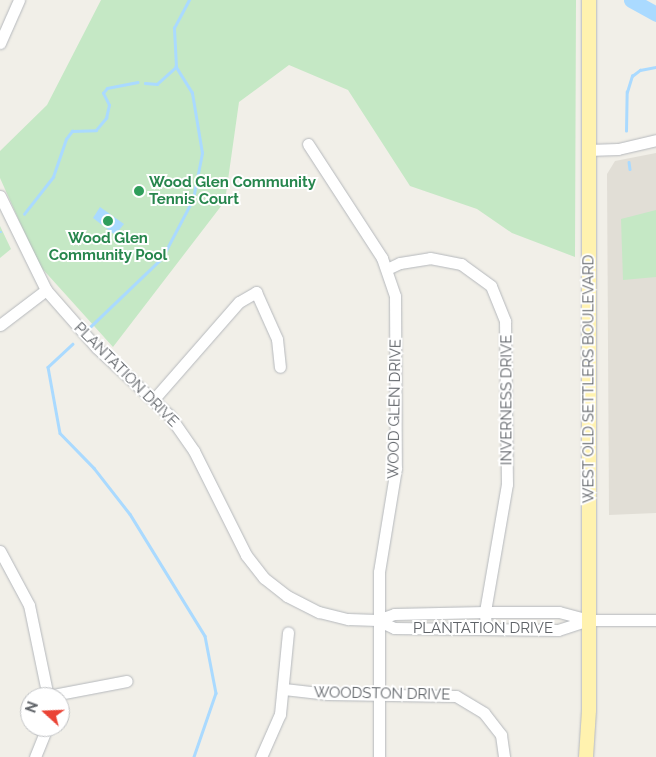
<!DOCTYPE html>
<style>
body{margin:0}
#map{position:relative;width:656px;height:757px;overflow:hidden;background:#f1efe8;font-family:Raleway,sans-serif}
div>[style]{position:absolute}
.education>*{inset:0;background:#e1ded6}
.green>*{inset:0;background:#c5e8c5}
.water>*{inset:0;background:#aadaff}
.stream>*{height:2.5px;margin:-1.25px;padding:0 1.25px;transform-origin:1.25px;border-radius:1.25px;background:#aadaff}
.river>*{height:15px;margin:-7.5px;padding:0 7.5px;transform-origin:7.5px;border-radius:7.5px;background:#aadaff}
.roads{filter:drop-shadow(0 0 1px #b5b8bc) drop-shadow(0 0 1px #b5b8bc)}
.minor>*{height:11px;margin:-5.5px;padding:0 5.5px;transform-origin:5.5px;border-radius:5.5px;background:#fff}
.major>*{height:14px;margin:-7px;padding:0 7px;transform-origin:7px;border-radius:7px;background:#fff2af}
.dots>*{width:14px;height:14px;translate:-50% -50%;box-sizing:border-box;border:2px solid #fff;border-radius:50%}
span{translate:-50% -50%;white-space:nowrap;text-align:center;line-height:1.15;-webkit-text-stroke:4px #fff;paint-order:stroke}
.leisure-label{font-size:15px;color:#27864d;font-weight:700}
.left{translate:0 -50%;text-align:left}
.street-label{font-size:15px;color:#5f6368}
.north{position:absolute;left:20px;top:687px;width:50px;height:50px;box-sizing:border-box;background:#fff;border:1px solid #bfc1c3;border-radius:50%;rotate:290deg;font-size:14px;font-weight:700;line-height:20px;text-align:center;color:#5f6368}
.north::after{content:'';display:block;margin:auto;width:18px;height:22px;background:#ea4335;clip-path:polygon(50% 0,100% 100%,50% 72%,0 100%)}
</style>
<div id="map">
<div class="education">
<div style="clip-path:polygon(656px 153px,656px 513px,609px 515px,607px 174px,615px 161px)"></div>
</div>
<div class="green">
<div style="clip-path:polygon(101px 0,576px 0,575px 257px,512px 233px,477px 209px,410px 186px,348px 90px,289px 65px,239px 102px,225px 201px,113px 347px,39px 265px,0 178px,0 151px,47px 105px)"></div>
<div style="clip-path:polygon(656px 210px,656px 277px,623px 280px,621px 219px)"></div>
<div style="clip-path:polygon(0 226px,11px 249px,0 258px)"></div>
</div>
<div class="water">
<div style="clip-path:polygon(100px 207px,124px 224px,115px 235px,93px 218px)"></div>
</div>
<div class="stream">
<div style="left:145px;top:83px;width:12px;rotate:5deg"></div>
<div style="left:157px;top:84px;width:25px;rotate:-42deg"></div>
<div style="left:176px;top:67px;width:39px;rotate:-93deg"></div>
<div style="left:174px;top:28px;width:32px;rotate:-62deg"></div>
<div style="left:626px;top:131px;width:39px;rotate:-89deg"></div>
<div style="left:627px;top:92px;width:17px;rotate:-73deg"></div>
<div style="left:632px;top:76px;width:10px;rotate:-37deg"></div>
<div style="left:640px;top:70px;width:16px;rotate:-11deg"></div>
<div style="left:629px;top:162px;width:7px;rotate:82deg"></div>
<div style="left:24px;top:214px;width:47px;rotate:-51.9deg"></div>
<div style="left:53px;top:177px;width:40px;rotate:-71.1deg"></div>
<div style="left:66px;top:139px;width:10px;rotate:-53deg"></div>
<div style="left:72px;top:131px;width:24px;rotate:-2deg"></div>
<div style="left:96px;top:130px;width:16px;rotate:-50deg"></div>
<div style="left:106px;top:118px;width:13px;rotate:-77deg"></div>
<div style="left:109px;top:105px;width:13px;rotate:-117deg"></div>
<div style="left:103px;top:93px;width:6px;rotate:-51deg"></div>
<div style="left:107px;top:88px;width:31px;rotate:-11deg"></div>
<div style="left:0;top:232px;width:1px"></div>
<div style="left:90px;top:327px;width:100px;rotate:-43.8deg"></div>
<div style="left:162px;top:258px;width:67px;rotate:-62.3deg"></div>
<div style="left:193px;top:199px;width:47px;rotate:-78.9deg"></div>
<div style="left:202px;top:153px;width:61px;rotate:-99.5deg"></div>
<div style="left:192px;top:93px;width:31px;rotate:-122deg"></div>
<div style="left:73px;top:344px;width:34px;rotate:137deg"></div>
<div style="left:48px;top:367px;width:67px;rotate:79.7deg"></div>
<div style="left:60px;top:433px;width:49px;rotate:45.8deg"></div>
<div style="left:94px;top:468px;width:58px;rotate:52deg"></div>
<div style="left:130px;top:514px;width:143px;rotate:58.4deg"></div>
<div style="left:205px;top:636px;width:58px;rotate:79.1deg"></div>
<div style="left:216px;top:693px;width:68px;rotate:109deg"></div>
</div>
<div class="river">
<div style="left:631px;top:0;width:29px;rotate:29deg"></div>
</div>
<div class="roads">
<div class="minor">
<div style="left:0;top:43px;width:47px;rotate:-66.2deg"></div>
<div style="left:308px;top:144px;width:136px;rotate:57deg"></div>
<div style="left:382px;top:258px;width:40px;rotate:71.1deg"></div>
<div style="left:395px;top:296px;width:172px;rotate:89.7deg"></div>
<div style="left:396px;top:468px;width:105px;rotate:99.3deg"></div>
<div style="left:379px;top:572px;width:185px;rotate:90deg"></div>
<div style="left:588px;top:150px;width:30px;rotate:-2deg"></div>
<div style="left:618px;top:149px;width:39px;rotate:-13deg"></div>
<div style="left:0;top:196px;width:105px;rotate:63.9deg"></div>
<div style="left:46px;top:290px;width:77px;rotate:48.7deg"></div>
<div style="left:97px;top:348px;width:98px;rotate:42.9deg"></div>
<div style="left:169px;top:415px;width:44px;rotate:55.2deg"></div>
<div style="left:194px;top:451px;width:116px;rotate:63.4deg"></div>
<div style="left:246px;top:555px;width:29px;rotate:52deg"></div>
<div style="left:264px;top:578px;width:29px;rotate:38deg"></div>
<div style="left:287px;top:596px;width:36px;rotate:27deg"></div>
<div style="left:319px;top:612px;width:30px;rotate:14deg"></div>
<div style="left:348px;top:619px;width:29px;rotate:2deg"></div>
<div style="left:377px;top:620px;width:19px;rotate:25deg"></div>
<div style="left:394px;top:628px;width:164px;rotate:0.7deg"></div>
<div style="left:558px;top:630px;width:32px;rotate:-18deg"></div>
<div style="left:387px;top:269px;width:14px;rotate:-25deg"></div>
<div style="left:400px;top:263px;width:30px;rotate:-9deg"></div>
<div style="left:430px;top:258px;width:32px;rotate:11deg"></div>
<div style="left:461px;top:264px;width:37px;rotate:36deg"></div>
<div style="left:491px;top:286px;width:38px;rotate:68deg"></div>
<div style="left:505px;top:321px;width:163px;rotate:89.3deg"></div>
<div style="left:507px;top:484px;width:130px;rotate:99.8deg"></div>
<div style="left:485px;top:612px;width:17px;rotate:87deg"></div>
<div style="left:0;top:325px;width:58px;rotate:-37.3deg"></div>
<div style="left:154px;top:399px;width:129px;rotate:-48.8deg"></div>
<div style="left:239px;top:302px;width:20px;rotate:-30deg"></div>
<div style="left:256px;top:292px;width:51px;rotate:65.9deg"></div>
<div style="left:277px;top:339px;width:28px;rotate:84deg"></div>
<div style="left:0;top:551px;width:61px;rotate:61.8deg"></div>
<div style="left:29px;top:605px;width:94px;rotate:78.3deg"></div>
<div style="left:377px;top:620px;width:18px;rotate:-19deg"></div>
<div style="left:394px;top:614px;width:91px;rotate:-1.3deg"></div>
<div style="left:485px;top:612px;width:74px"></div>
<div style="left:559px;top:612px;width:30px;rotate:15deg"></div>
<div style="left:588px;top:620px;width:68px"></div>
<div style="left:284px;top:689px;width:44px;rotate:6.5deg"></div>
<div style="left:328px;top:694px;width:128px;rotate:0.9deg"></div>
<div style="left:456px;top:696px;width:33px;rotate:31deg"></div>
<div style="left:484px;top:713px;width:28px;rotate:52deg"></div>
<div style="left:501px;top:735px;width:22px;rotate:82deg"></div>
<div style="left:48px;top:696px;width:80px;rotate:-10.8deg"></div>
<div style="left:35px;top:757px;width:32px;rotate:-68deg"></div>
<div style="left:261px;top:757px;width:47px;rotate:-66.2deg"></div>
<div style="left:280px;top:714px;width:82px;rotate:-84.4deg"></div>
</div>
<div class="major">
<div style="left:586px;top:757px;width:47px;rotate:-86.3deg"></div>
<div style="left:589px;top:710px;width:710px;rotate:-90deg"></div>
</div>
</div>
<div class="dots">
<div style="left:139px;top:191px;background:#2e9e5b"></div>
<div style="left:108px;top:221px;background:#2e9e5b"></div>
</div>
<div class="leisure-label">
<span class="left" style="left:149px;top:191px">Wood Glen Community<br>Tennis Court</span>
<span style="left:108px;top:247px">Wood Glen<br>Community Pool</span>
</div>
<div class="street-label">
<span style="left:126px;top:375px;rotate:45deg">PLANTATION DRIVE</span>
<span style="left:589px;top:379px;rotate:-90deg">WEST OLD SETTLERS BOULEVARD</span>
<span style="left:507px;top:400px;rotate:-90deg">INVERNESS DRIVE</span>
<span style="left:395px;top:409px;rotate:-89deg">WOOD GLEN DRIVE</span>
<span style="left:483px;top:629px">PLANTATION DRIVE</span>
<span style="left:382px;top:694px;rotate:1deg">WOODSTON DRIVE</span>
</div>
<div class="north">N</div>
</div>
